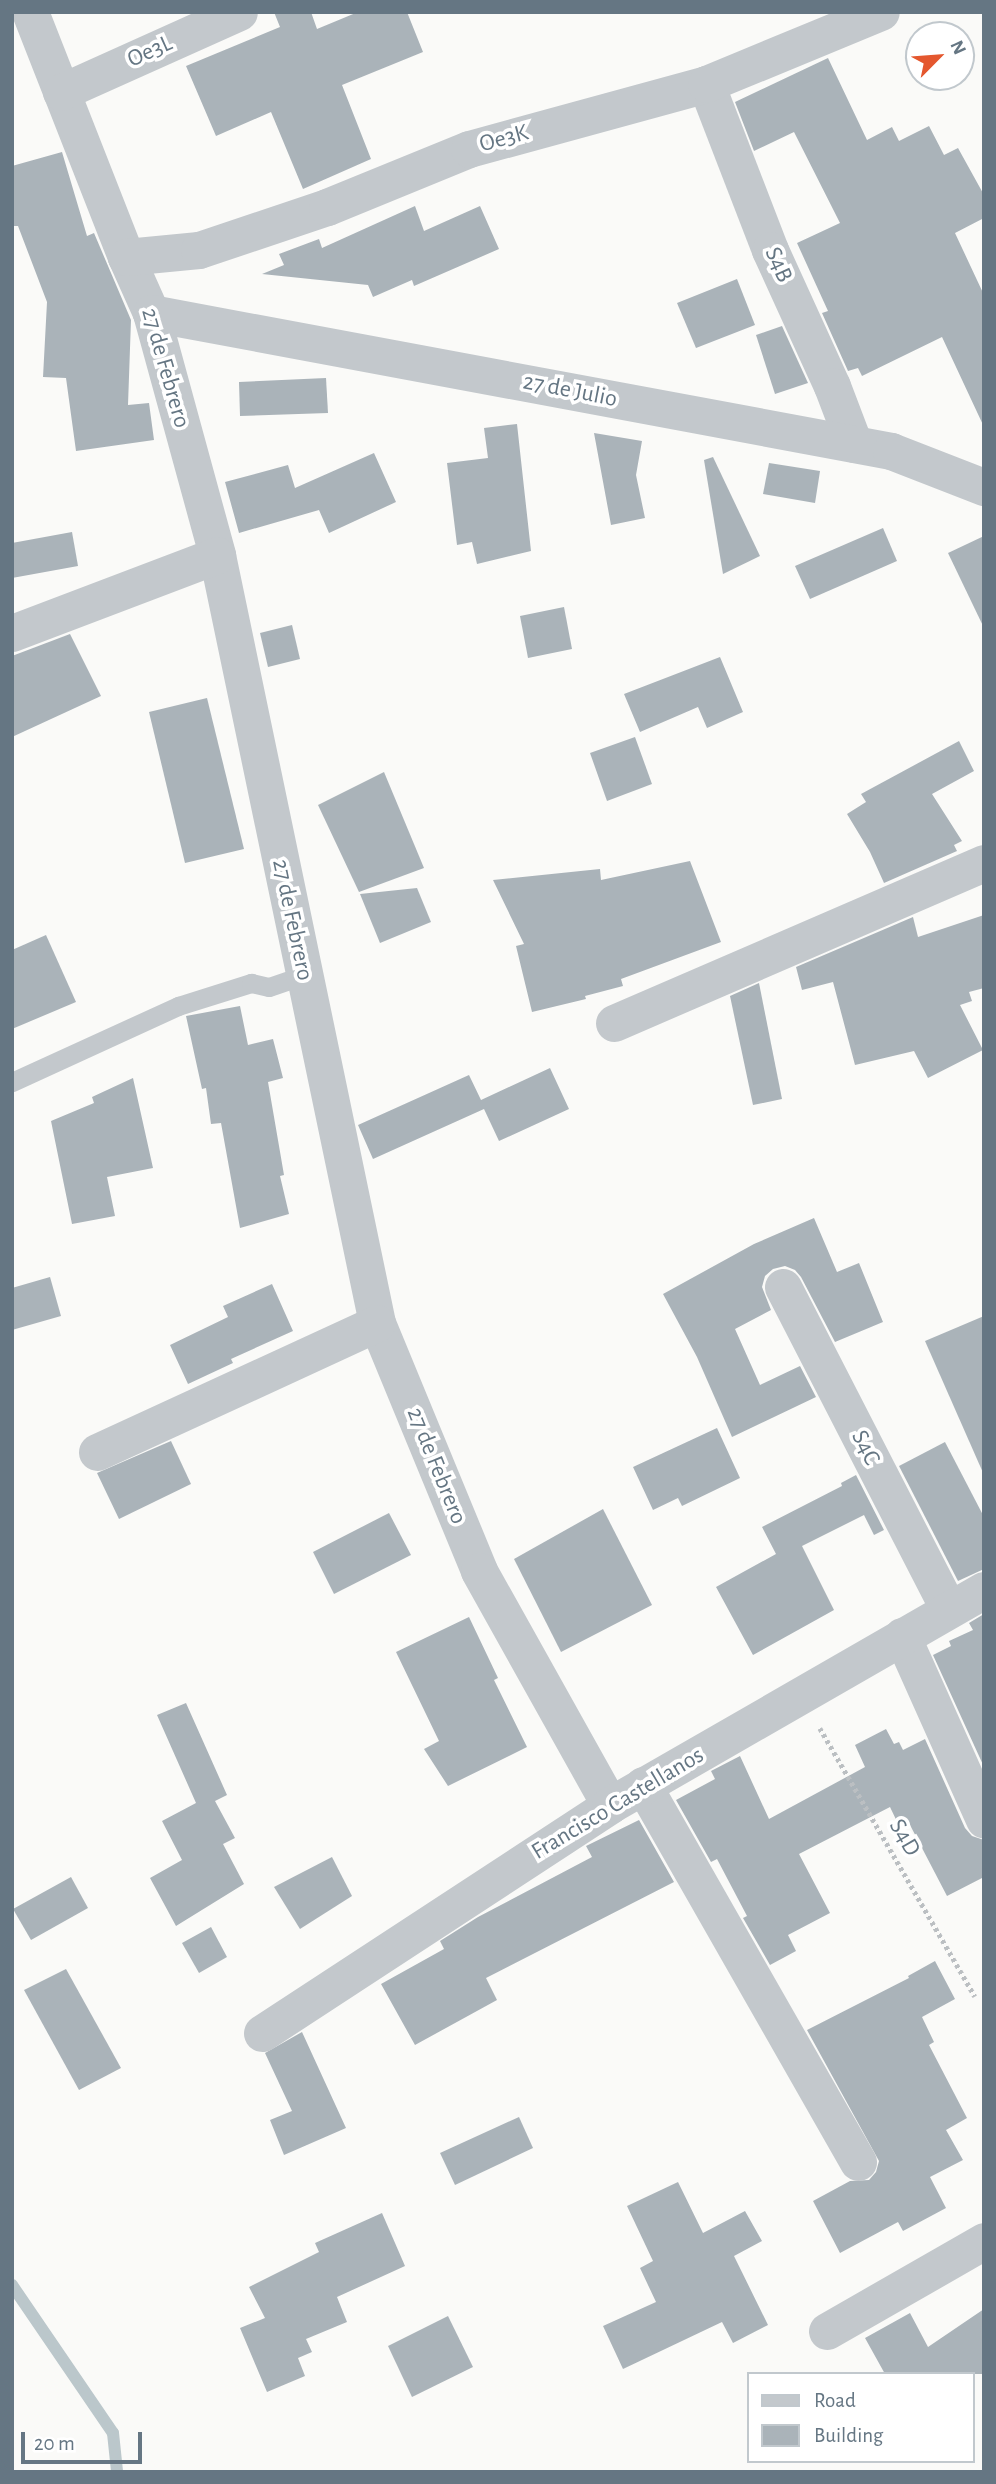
<!DOCTYPE html>
<style>
body{margin:0}
#map{position:relative;width:996px;height:2484px;overflow:hidden;background:#fafaf8;font-family:"Alegreya Sans",sans-serif}
div>[style]{position:absolute}
.stream>*{height:12px;margin:-6px;padding:0 6px;transform-origin:6px;border-radius:6px;background:#bbc7cb}
.building>*{inset:0;background:#aab3b9}
.path>*{height:4.5px;margin-top:-2.25px;transform-origin:0;background:repeating-linear-gradient(90deg,#bbbfc2 0 3.5px,transparent 0 7px)}
.lane>*{height:19px;margin:-9.5px;padding:0 9.5px;transform-origin:9.5px;border-radius:9.5px;background:#c3c8cc}
.street>*{height:37px;margin:-18.5px;padding:0 18.5px;transform-origin:18.5px;border-radius:18.5px;background:#c3c8cc}
span{translate:-50% -50%;white-space:nowrap;text-align:center;line-height:1.15;-webkit-text-stroke:7px #fff;paint-order:stroke}
.street-label{font-size:24px;color:#657683}
.frame{position:absolute;inset:0;border:14px solid #657683;pointer-events:none}
.legend{position:absolute;left:747px;top:2372px;width:228px;height:91px;box-sizing:border-box;background:#fff;border:2px solid #c1c8cd;margin:0;padding:9px 12px;list-style:none;font-size:21px;color:#657683}
.legend li{display:flex;align-items:center;gap:14px;height:35px}
.legend b{width:35px;border:2px solid #c1c8cd}
.north{position:absolute;left:905px;top:21px;width:70px;height:70px;box-sizing:border-box;background:#fff;border:2px solid #c1c8cd;border-radius:50%;rotate:65deg;font-size:19px;font-weight:700;line-height:28px;text-align:center;color:#657683}
.north::after{content:'';display:block;margin:auto;width:24px;height:32px;background:#e4572e;clip-path:polygon(50% 0,100% 100%,50% 72%,0 100%)}
.scale{position:absolute;left:21px;top:2432px;width:121px;height:32px;box-sizing:border-box;border:4px solid #657683;border-top:0;padding-left:9px;font-size:21px;line-height:24px;white-space:nowrap;color:#657683;-webkit-text-stroke:5px #fff;paint-order:stroke}
</style>
<div id="map">
<div class="stream">
<div style="left:12px;top:2285px;width:179px;rotate:55.7deg"></div>
<div style="left:113px;top:2433px;width:39px;rotate:84deg"></div>
</div>
<div class="building">
<div style="clip-path:polygon(274px 12px,311px 12px,317px 29px,358px 12px,407px 12px,423px 52px,342px 85px,371px 159px,303px 189px,271px 112px,216px 136px,186px 66px,280px 27px)"></div>
<div style="clip-path:polygon(828px 58px,867px 140px,892px 127px,899px 141px,929px 126px,944px 155px,958px 148px,984px 195px,984px 218px,955px 233px,984px 295px,984px 427px,942px 337px,862px 376px,858px 368px,848px 371px,822px 313px,828px 311px,797px 243px,840px 223px,794px 132px,754px 151px,735px 102px)"></div>
<div style="clip-path:polygon(62px 152px,87px 236px,94px 233px,131px 320px,128px 405px,149px 403px,154px 440px,76px 451px,66px 378px,43px 377px,47px 302px,18px 226px,12px 226px,12px 166px)"></div>
<div style="clip-path:polygon(415px 206px,424px 231px,480px 206px,499px 249px,414px 286px,412px 280px,373px 297px,368px 285px,262px 274px,284px 265px,279px 254px,319px 239px,322px 248px)"></div>
<div style="clip-path:polygon(737px 279px,755px 325px,696px 348px,677px 303px)"></div>
<div style="clip-path:polygon(782px 326px,808px 383px,775px 394px,756px 335px)"></div>
<div style="clip-path:polygon(326px 378px,328px 413px,240px 416px,239px 382px)"></div>
<div style="clip-path:polygon(517px 424px,531px 551px,477px 564px,472px 542px,457px 545px,447px 463px,488px 458px,484px 428px)"></div>
<div style="clip-path:polygon(594px 433px,642px 441px,636px 475px,645px 518px,611px 525px)"></div>
<div style="clip-path:polygon(374px 453px,396px 502px,329px 533px,319px 510px,239px 533px,225px 482px,288px 465px,295px 488px)"></div>
<div style="clip-path:polygon(713px 457px,760px 556px,723px 574px,704px 460px)"></div>
<div style="clip-path:polygon(769px 463px,820px 471px,815px 503px,763px 494px)"></div>
<div style="clip-path:polygon(883px 528px,897px 561px,810px 599px,795px 566px)"></div>
<div style="clip-path:polygon(72px 532px,78px 566px,12px 578px,12px 543px)"></div>
<div style="clip-path:polygon(984px 536px,984px 628px,948px 553px)"></div>
<div style="clip-path:polygon(564px 607px,572px 649px,528px 658px,520px 616px)"></div>
<div style="clip-path:polygon(292px 625px,300px 659px,268px 667px,260px 633px)"></div>
<div style="clip-path:polygon(70px 634px,101px 696px,12px 737px,12px 656px)"></div>
<div style="clip-path:polygon(720px 657px,743px 712px,707px 728px,698px 707px,640px 732px,624px 694px)"></div>
<div style="clip-path:polygon(207px 698px,244px 849px,185px 863px,149px 712px)"></div>
<div style="clip-path:polygon(635px 737px,652px 784px,607px 801px,590px 753px)"></div>
<div style="clip-path:polygon(959px 741px,974px 771px,932px 794px,962px 841px,954px 845px,957px 851px,884px 883px,870px 852px,847px 814px,866px 802px,861px 794px)"></div>
<div style="clip-path:polygon(384px 772px,424px 868px,359px 892px,318px 805px)"></div>
<div style="clip-path:polygon(690px 861px,721px 942px,621px 979px,623px 986px,585px 996px,586px 999px,532px 1012px,516px 946px,524px 944px,493px 880px,600px 869px,601px 880px)"></div>
<div style="clip-path:polygon(417px 888px,431px 922px,380px 943px,360px 894px)"></div>
<div style="clip-path:polygon(984px 915px,984px 988px,969px 992px,972px 1001px,960px 1005px,983px 1050px,928px 1078px,914px 1051px,855px 1065px,833px 982px,802px 990px,796px 967px,913px 917px,918px 937px)"></div>
<div style="clip-path:polygon(46px 935px,76px 1002px,12px 1029px,12px 950px)"></div>
<div style="clip-path:polygon(759px 983px,782px 1099px,753px 1105px,730px 996px)"></div>
<div style="clip-path:polygon(240px 1006px,248px 1045px,273px 1039px,283px 1078px,268px 1082px,284px 1175px,280px 1176px,289px 1214px,240px 1228px,221px 1123px,211px 1124px,206px 1088px,202px 1089px,186px 1016px)"></div>
<div style="clip-path:polygon(550px 1068px,569px 1109px,499px 1141px,484px 1109px,373px 1159px,358px 1125px,469px 1075px,481px 1100px)"></div>
<div style="clip-path:polygon(133px 1078px,153px 1168px,107px 1177px,115px 1216px,72px 1224px,51px 1121px,94px 1103px,92px 1097px)"></div>
<div style="clip-path:polygon(814px 1218px,837px 1272px,859px 1263px,883px 1322px,835px 1342px,801px 1277px,795px 1270px,785px 1266px,773px 1269px,765px 1276px,762px 1287px,771px 1310px,735px 1329px,760px 1385px,800px 1366px,816px 1397px,732px 1437px,697px 1357px,663px 1294px,754px 1244px)"></div>
<div style="clip-path:polygon(50px 1277px,61px 1316px,12px 1330px,12px 1288px)"></div>
<div style="clip-path:polygon(272px 1284px,293px 1331px,231px 1359px,233px 1363px,188px 1384px,170px 1345px,228px 1317px,223px 1306px)"></div>
<div style="clip-path:polygon(984px 1316px,984px 1475px,925px 1341px)"></div>
<div style="clip-path:polygon(717px 1428px,740px 1478px,682px 1506px,678px 1498px,653px 1510px,633px 1467px)"></div>
<div style="clip-path:polygon(171px 1441px,191px 1484px,119px 1519px,97px 1473px)"></div>
<div style="clip-path:polygon(945px 1442px,984px 1517px,984px 1569px,958px 1581px,899px 1466px)"></div>
<div style="clip-path:polygon(856px 1475px,884px 1530px,874px 1535px,864px 1515px,802px 1546px,834px 1610px,753px 1655px,716px 1587px,776px 1554px,762px 1527px,842px 1486px,841px 1483px)"></div>
<div style="clip-path:polygon(603px 1509px,652px 1605px,561px 1652px,514px 1559px)"></div>
<div style="clip-path:polygon(389px 1513px,411px 1555px,334px 1594px,313px 1552px)"></div>
<div style="clip-path:polygon(984px 1614px,984px 1767px,933px 1655px,951px 1646px,949px 1641px,973px 1630px,969px 1623px)"></div>
<div style="clip-path:polygon(469px 1617px,498px 1678px,494px 1680px,527px 1747px,448px 1786px,424px 1749px,439px 1741px,396px 1652px)"></div>
<div style="clip-path:polygon(186px 1703px,227px 1795px,215px 1801px,235px 1838px,223px 1844px,244px 1884px,176px 1926px,150px 1878px,182px 1860px,162px 1821px,196px 1803px,157px 1715px)"></div>
<div style="clip-path:polygon(886px 1729px,894px 1744px,899px 1742px,903px 1750px,925px 1739px,965px 1828px,972px 1836px,984px 1840px,984px 1877px,947px 1896px,910px 1825px,901px 1830px,890px 1807px,799px 1854px,830px 1913px,788px 1935px,796px 1951px,770px 1965px,743px 1918px,747px 1916px,717px 1859px,711px 1862px,676px 1800px,715px 1779px,711px 1771px,740px 1756px,769px 1819px,865px 1767px,855px 1745px)"></div>
<div style="clip-path:polygon(639px 1820px,674px 1882px,486px 1978px,497px 2000px,415px 2045px,381px 1984px,444px 1949px,440px 1941px,478px 1917px,592px 1857px,586px 1846px)"></div>
<div style="clip-path:polygon(332px 1857px,352px 1896px,300px 1929px,274px 1887px)"></div>
<div style="clip-path:polygon(71px 1877px,88px 1908px,31px 1940px,13px 1909px)"></div>
<div style="clip-path:polygon(211px 1927px,227px 1957px,199px 1973px,182px 1943px)"></div>
<div style="clip-path:polygon(935px 1961px,955px 1999px,922px 2017px,934px 2042px,929px 2045px,967px 2118px,946px 2130px,963px 2160px,930px 2177px,946px 2208px,903px 2231px,898px 2222px,840px 2253px,813px 2201px,850px 2181px,869px 2180px,876px 2172px,879px 2161px,807px 2030px,909px 1978px,908px 1976px)"></div>
<div style="clip-path:polygon(66px 1969px,121px 2068px,79px 2090px,24px 1990px)"></div>
<div style="clip-path:polygon(302px 2032px,346px 2128px,284px 2155px,270px 2120px,292px 2111px,265px 2053px)"></div>
<div style="clip-path:polygon(519px 2117px,533px 2148px,455px 2185px,440px 2153px)"></div>
<div style="clip-path:polygon(678px 2182px,703px 2233px,745px 2211px,762px 2241px,734px 2256px,768px 2325px,733px 2343px,722px 2322px,623px 2369px,603px 2326px,656px 2302px,640px 2268px,653px 2261px,627px 2206px)"></div>
<div style="clip-path:polygon(382px 2213px,405px 2266px,337px 2297px,347px 2322px,306px 2339px,312px 2352px,298px 2358px,305px 2376px,267px 2392px,240px 2328px,265px 2318px,249px 2287px,319px 2252px,315px 2243px)"></div>
<div style="clip-path:polygon(984px 2309px,984px 2374px,885px 2374px,865px 2338px,910px 2313px,928px 2347px)"></div>
<div style="clip-path:polygon(448px 2316px,473px 2367px,412px 2397px,388px 2346px)"></div>
</div>
<div class="path">
<div style="left:820px;top:1728px;width:310px;rotate:60deg"></div>
</div>
<div class="lane">
<div style="left:12px;top:1082px;width:183px;rotate:-24.6deg"></div>
<div style="left:178px;top:1006px;width:77px;rotate:-17.5deg"></div>
<div style="left:251px;top:983px;width:18px;rotate:13deg"></div>
<div style="left:269px;top:987px;width:37px;rotate:-19deg"></div>
</div>
<div class="street">
<div style="left:30px;top:12px;width:263px;rotate:68.6deg"></div>
<div style="left:126px;top:257px;width:61px;rotate:65.9deg"></div>
<div style="left:151px;top:313px;width:251px;rotate:74.7deg"></div>
<div style="left:217px;top:555px;width:784px;rotate:78.23deg"></div>
<div style="left:377px;top:1323px;width:268px;rotate:67.6deg"></div>
<div style="left:479px;top:1571px;width:268px;rotate:60.8deg"></div>
<div style="left:706px;top:84px;width:178px;rotate:68.9deg"></div>
<div style="left:770px;top:250px;width:149px;rotate:65.5deg"></div>
<div style="left:832px;top:386px;width:62px;rotate:69.2deg"></div>
<div style="left:61px;top:92px;width:195px;rotate:-24.2deg"></div>
<div style="left:126px;top:257px;width:73px;rotate:-5.5deg"></div>
<div style="left:199px;top:250px;width:135px;rotate:-18.6deg"></div>
<div style="left:327px;top:207px;width:153px;rotate:-22.2deg"></div>
<div style="left:469px;top:149px;width:246px;rotate:-15.3deg"></div>
<div style="left:706px;top:84px;width:189px;rotate:-22.4deg"></div>
<div style="left:151px;top:313px;width:753px;rotate:10.56deg"></div>
<div style="left:891px;top:451px;width:100px;rotate:21.2deg"></div>
<div style="left:12px;top:633px;width:219px;rotate:-20.8deg"></div>
<div style="left:614px;top:1023px;width:403px;rotate:-23.4deg"></div>
<div style="left:783px;top:1287px;width:361px;rotate:62.8deg"></div>
<div style="left:97px;top:1452px;width:308px;rotate:-24.7deg"></div>
<div style="left:902px;top:1636px;width:201px;rotate:65.9deg"></div>
<div style="left:643px;top:1785px;width:434px;rotate:60.3deg"></div>
<div style="left:262px;top:2033px;width:416px;rotate:-33.2deg"></div>
<div style="left:610px;top:1805px;width:431px;rotate:-29.9deg"></div>
<div style="left:827px;top:2331px;width:181px;rotate:-29.8deg"></div>
</div>
<div class="street-label">
<span style="left:150px;top:52px;rotate:-24deg">Oe3L</span>
<span style="left:504px;top:139px;rotate:-15deg">Oe3K</span>
<span style="left:778px;top:265px;rotate:66deg">S4B</span>
<span style="left:165px;top:368px;rotate:74deg">27 de Febrero</span>
<span style="left:570px;top:391px;rotate:11deg">27 de Julio</span>
<span style="left:292px;top:920px;rotate:78deg">27 de Febrero</span>
<span style="left:865px;top:1448px;rotate:63deg">S4C</span>
<span style="left:436px;top:1466px;rotate:68deg">27 de Febrero</span>
<span style="left:618px;top:1804px;rotate:-31deg">Francisco Castellanos</span>
<span style="left:904px;top:1838px;rotate:60deg">S4D</span>
</div>
<div class="frame"></div>
<ul class="legend">
<li><b style="height:9px;background:#c3c8cc"></b>Road</li>
<li><b style="height:19px;background:#aab3b9"></b>Building</li>
</ul>
<div class="north">N</div>
<div class="scale">20 m</div>
</div>
